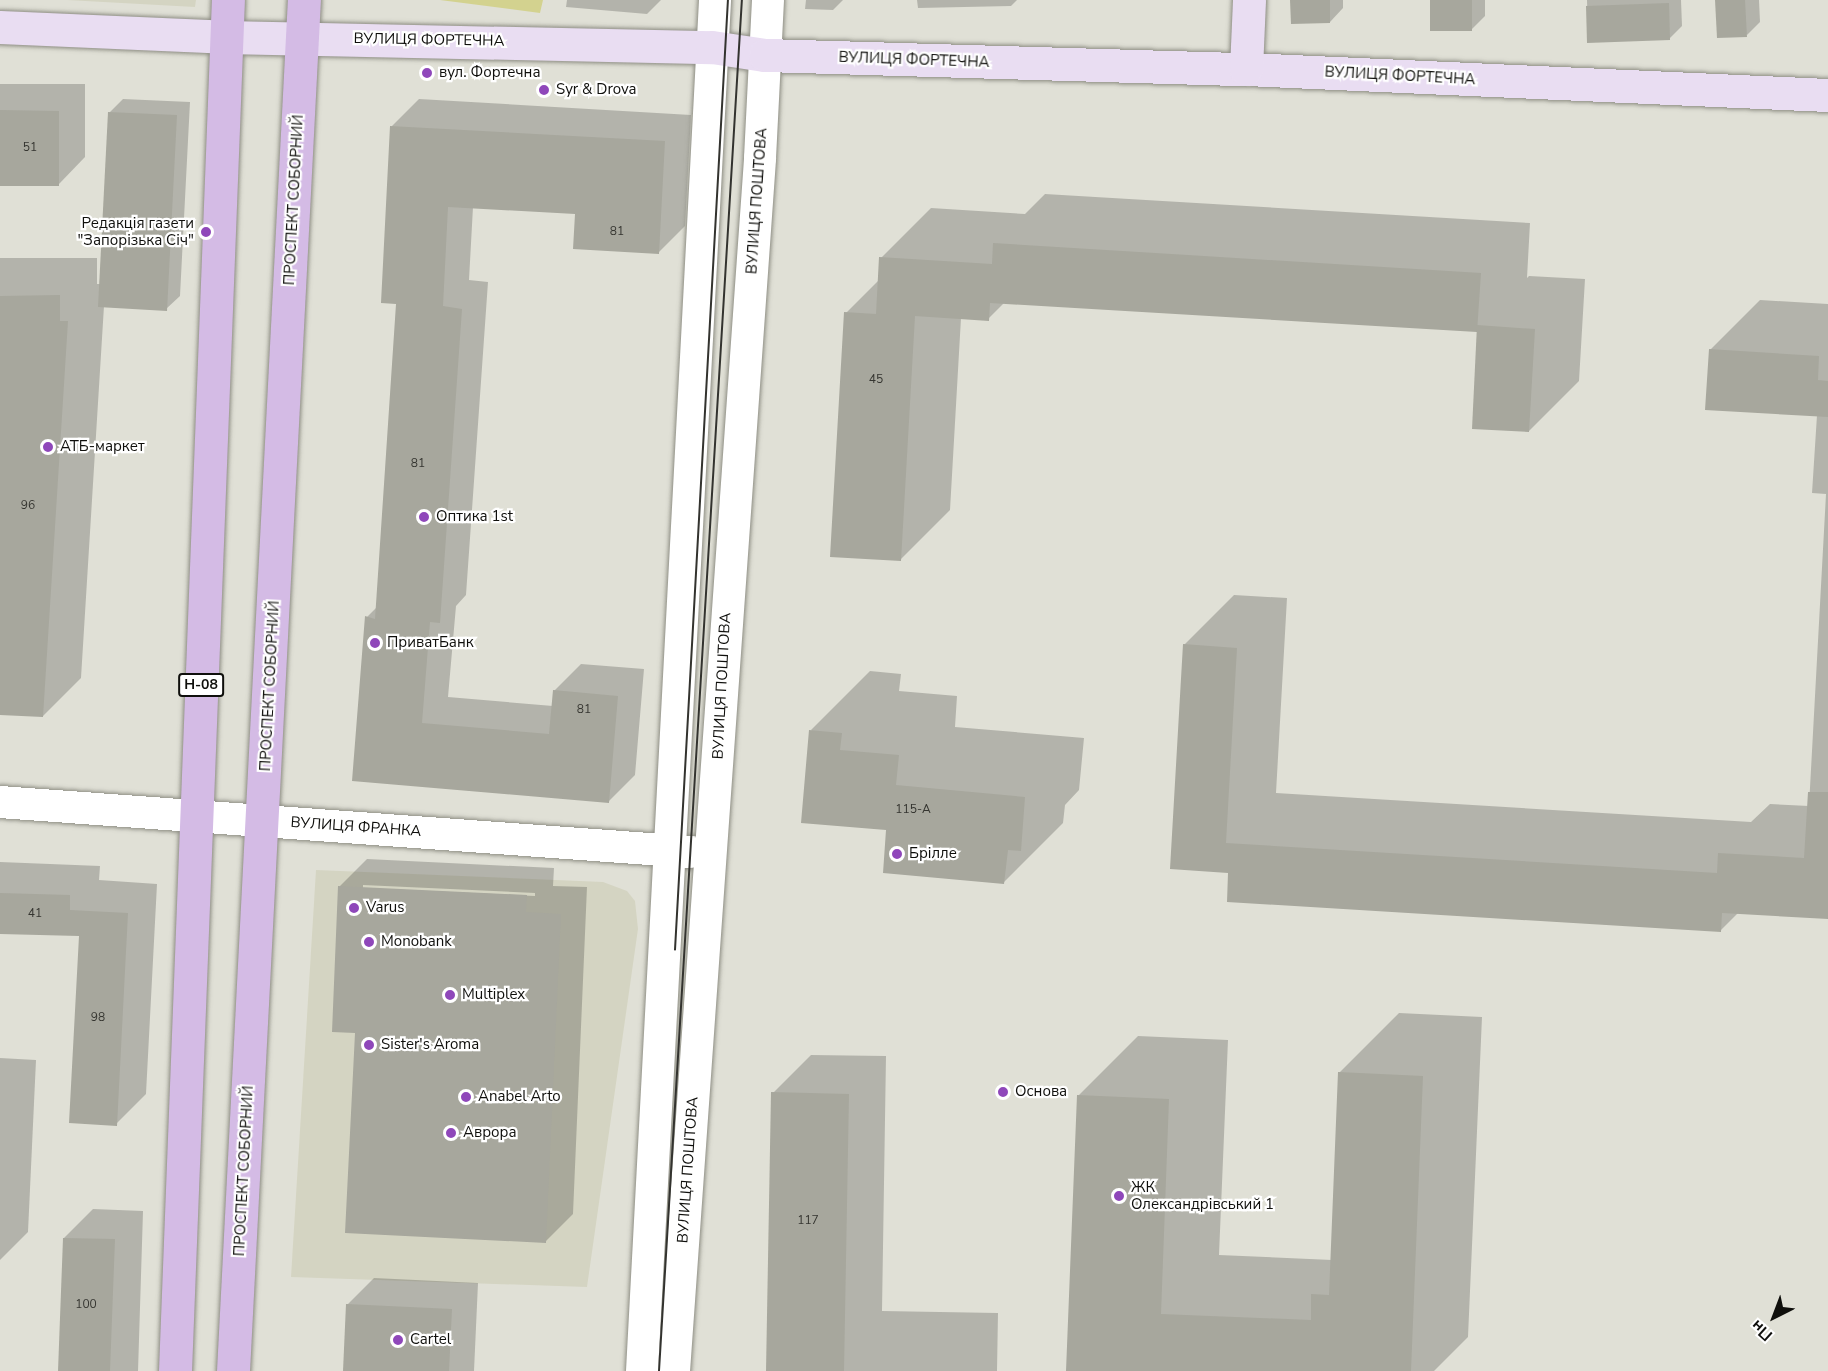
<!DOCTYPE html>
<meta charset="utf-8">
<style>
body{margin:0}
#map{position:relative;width:1828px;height:1371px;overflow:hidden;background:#e0e0d6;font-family:"Nunito Sans",sans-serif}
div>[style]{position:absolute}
.built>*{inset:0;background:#d4d4c2}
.green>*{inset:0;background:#d3d28f}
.shadow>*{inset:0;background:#0003}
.building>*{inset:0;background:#a7a79d}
.roads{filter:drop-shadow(0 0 2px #8e8e84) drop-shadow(0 0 2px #8e8e84)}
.street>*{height:32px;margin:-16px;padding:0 16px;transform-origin:16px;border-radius:16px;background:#fff}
.secondary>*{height:33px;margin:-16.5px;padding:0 16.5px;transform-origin:16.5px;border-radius:16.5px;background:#e9ddf2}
.primary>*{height:33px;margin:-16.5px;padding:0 16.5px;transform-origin:16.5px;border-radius:16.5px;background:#d4bbe5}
.tram>*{height:1.5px;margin:-0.75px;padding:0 0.75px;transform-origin:0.75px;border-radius:0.75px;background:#33332f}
.dots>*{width:16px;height:16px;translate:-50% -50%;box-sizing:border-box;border:3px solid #fff;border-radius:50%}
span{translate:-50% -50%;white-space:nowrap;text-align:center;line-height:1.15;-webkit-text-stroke:4.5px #fff;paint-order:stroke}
.number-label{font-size:12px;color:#353530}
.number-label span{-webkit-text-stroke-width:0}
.shield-label span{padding:2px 4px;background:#fff;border:2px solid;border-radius:4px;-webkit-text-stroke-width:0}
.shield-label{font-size:14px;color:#0f0f0c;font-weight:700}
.street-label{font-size:15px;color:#0f0f0c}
.poi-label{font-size:15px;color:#0f0f0c}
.left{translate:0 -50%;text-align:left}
.right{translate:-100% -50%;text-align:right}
.north{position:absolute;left:1744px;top:1287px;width:60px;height:60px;-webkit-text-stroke:4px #fff;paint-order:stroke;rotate:222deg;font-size:16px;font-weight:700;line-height:24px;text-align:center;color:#0f0f0c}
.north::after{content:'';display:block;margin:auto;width:21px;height:27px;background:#0f0f0c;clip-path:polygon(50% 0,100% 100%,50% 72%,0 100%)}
</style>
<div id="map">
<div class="built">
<div style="clip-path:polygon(67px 0,196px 0,195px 7px)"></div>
<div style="clip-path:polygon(316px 870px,603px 882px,627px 891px,635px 901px,638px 929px,587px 1287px,291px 1277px)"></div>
</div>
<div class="green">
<div style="clip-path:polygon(440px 0,543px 0,540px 13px)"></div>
</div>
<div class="shadow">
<div style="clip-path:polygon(567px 0,661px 0,647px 14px,566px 7px)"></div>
<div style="clip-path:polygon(806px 0,843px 0,833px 10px,805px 9px)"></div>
<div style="clip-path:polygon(917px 0,1017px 0,1011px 6px,918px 8px)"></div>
<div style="clip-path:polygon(1292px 0,1343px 0,1343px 8px,1330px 22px)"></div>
<div style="clip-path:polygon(1431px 0,1485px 0,1485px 16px,1471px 30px)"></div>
<div style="clip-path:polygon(1587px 0,1681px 0,1682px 26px,1669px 39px,1588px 41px)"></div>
<div style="clip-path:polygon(1717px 0,1759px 0,1760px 22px,1747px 35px)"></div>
<div style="clip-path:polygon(0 84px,85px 84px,85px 157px,59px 184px,0 184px)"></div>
<div style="clip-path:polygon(123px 99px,190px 102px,180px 296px,166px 309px,104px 306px,81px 678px,43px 716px,0 714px,0 258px,97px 258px,97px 284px,101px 284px,110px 112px)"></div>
<div style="clip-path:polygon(419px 99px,691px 115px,685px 226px,658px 253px,576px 213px,473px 207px,469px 280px,488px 282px,466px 595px,456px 606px,448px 697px,553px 706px,554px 691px,581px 664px,644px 669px,635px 775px,608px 802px,353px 780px,367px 617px,377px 607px,398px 303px,392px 126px)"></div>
<div style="clip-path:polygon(1045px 194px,1530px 223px,1527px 278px,1529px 276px,1585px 279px,1579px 381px,1529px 431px,1479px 328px,1005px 302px,988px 319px,961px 318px,950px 510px,900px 560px,846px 313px,880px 279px,881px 258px,931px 208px,1025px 214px)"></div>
<div style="clip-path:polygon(1760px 300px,1828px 304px,1828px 918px,1738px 913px,1720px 931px,1230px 872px,1184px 645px,1234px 595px,1287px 598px,1276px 793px,1751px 822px,1770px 804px,1809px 806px,1826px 494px,1812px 493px,1817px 415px,1710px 350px)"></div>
<div style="clip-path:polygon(870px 671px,901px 674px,899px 691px,957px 696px,955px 727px,1084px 738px,1079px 790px,1065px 805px,1063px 823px,1004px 882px,888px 829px,811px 730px)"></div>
<div style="clip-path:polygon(evenodd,367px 859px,554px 868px,553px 886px,587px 887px,573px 1214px,546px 1241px,356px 1032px,340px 886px,367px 859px,363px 885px,535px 893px,535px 896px,363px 888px,363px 885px)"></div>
<div style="clip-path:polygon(0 862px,100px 866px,99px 880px,157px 884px,146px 1094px,116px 1124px,80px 935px,0 932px)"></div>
<div style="clip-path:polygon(1399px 1013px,1482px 1017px,1468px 1337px,1434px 1371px,1067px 1371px,1079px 1095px,1138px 1036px,1228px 1040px,1219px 1255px,1332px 1260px,1339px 1073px)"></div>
<div style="clip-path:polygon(811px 1055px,886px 1056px,882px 1311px,998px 1313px,997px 1371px,768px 1371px,773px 1093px)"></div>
<div style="clip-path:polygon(0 1058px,36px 1060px,28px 1232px,0 1260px)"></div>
<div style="clip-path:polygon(93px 1209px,143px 1211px,138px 1371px,60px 1371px,64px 1238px)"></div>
<div style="clip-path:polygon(374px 1278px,478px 1283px,474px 1371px,345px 1371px,347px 1305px)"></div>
</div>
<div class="building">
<div style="clip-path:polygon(1290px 0,1330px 0,1330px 23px,1291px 24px)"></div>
<div style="clip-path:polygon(1430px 0,1472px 0,1472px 31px,1430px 31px)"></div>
<div style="clip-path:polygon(1715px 0,1745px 0,1747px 37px,1717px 38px)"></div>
<div style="clip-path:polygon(1669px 3px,1670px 40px,1587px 43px,1586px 6px)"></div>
<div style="clip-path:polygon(0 110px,59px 111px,59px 186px,0 186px)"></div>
<div style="clip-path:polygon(108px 112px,177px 115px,167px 311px,98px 307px)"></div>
<div style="clip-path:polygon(390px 126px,665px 141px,659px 254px,573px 249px,575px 214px,448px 207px,443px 306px,462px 309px,440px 623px,430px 622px,422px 723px,549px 734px,553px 690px,618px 696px,609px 803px,352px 781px,365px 616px,375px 619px,396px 304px,381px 303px)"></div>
<div style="clip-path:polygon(993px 243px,1481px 273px,1477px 332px,990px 303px,989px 321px,915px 316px,901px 561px,830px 557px,844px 312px,876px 314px,879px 257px,992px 264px)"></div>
<div style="clip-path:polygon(60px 295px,60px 321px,68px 321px,43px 717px,0 715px,0 296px)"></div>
<div style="clip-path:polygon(1477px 325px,1535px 329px,1529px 432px,1472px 429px)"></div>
<div style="clip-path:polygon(1709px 349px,1819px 356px,1818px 380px,1828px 381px,1828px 417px,1705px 410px)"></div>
<div style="clip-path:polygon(1183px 644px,1237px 648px,1226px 843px,1717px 873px,1718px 853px,1804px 858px,1808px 792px,1828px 792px,1828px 919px,1722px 913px,1721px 932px,1227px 902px,1228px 873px,1170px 869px)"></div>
<div style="clip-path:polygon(809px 730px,842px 733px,840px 750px,899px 755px,896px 785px,1025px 797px,1021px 851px,1008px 850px,1004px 884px,883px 873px,886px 830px,801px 823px)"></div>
<div style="clip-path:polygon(338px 886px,527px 895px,526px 912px,561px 914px,546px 1243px,345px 1233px,355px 1033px,332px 1032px)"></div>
<div style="clip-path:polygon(0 893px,70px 895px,70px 910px,128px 913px,117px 1126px,69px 1123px,79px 936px,0 934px)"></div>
<div style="clip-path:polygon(1338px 1072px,1423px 1076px,1411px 1371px,1066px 1371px,1077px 1095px,1169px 1099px,1161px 1314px,1311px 1320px,1311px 1294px,1329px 1295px)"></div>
<div style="clip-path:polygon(771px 1092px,849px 1094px,844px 1371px,766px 1371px)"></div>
<div style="clip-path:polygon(63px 1238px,115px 1239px,110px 1371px,58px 1371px)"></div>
<div style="clip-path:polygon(346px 1304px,452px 1309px,449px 1371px,343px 1371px)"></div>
</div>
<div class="roads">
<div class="street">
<div style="left:0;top:802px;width:692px;rotate:4.14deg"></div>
<div style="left:642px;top:1371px;width:1373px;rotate:-86.95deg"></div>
<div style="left:674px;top:1371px;width:1216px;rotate:-85.94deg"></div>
<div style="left:760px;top:158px;width:158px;rotate:-87.1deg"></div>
</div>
<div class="secondary">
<div style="left:0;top:27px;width:225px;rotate:2.5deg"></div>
<div style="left:225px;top:37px;width:487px;rotate:1.2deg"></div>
<div style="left:712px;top:47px;width:54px;rotate:8.6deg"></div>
<div style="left:765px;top:55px;width:481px;rotate:1.7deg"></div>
<div style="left:1246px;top:69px;width:583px;rotate:2.56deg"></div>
<div style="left:1246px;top:69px;width:69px;rotate:-87.5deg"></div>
</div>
<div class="primary">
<div style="left:175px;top:1371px;width:1372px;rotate:-87.79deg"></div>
<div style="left:233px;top:1371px;width:1373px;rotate:-87.04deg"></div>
</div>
</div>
<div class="tram">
<div style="left:675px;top:950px;width:951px;rotate:-86.81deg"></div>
<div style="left:659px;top:1371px;width:1374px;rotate:-86.54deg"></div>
</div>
<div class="dots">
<div style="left:427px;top:73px;background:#8f47ba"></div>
<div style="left:544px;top:90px;background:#8f47ba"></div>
<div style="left:206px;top:232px;background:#8f47ba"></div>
<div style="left:48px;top:447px;background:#8f47ba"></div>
<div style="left:424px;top:517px;background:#8f47ba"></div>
<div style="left:375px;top:643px;background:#8f47ba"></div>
<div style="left:897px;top:854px;background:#8f47ba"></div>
<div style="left:354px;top:908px;background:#8f47ba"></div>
<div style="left:369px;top:942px;background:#8f47ba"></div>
<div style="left:450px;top:995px;background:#8f47ba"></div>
<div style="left:369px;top:1045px;background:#8f47ba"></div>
<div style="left:1003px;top:1092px;background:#8f47ba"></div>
<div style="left:466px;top:1097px;background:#8f47ba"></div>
<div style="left:451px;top:1133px;background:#8f47ba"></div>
<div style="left:1119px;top:1196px;background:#8f47ba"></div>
<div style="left:398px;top:1340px;background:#8f47ba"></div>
</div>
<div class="number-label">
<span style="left:30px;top:148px">51</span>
<span style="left:617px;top:232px">81</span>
<span style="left:876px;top:380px">45</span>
<span style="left:418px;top:464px">81</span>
<span style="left:28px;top:506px">96</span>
<span style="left:584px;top:710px">81</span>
<span style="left:913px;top:810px">115-А</span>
<span style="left:35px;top:914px">41</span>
<span style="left:98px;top:1018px">98</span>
<span style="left:808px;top:1221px">117</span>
<span style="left:86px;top:1305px">100</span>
</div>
<div class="shield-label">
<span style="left:201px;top:685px">Н-08</span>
</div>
<div class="street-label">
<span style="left:429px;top:40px;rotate:1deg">ВУЛИЦЯ ФОРТЕЧНА</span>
<span style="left:914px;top:60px;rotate:2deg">ВУЛИЦЯ ФОРТЕЧНА</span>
<span style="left:1400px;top:76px;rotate:3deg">ВУЛИЦЯ ФОРТЕЧНА</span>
<span style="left:294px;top:200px;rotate:-87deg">ПРОСПЕКТ СОБОРНИЙ</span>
<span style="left:757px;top:201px;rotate:-86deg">ВУЛИЦЯ ПОШТОВА</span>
<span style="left:270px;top:686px;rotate:-87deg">ПРОСПЕКТ СОБОРНИЙ</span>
<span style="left:722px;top:686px;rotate:-87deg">ВУЛИЦЯ ПОШТОВА</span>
<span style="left:356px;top:827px;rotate:4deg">ВУЛИЦЯ ФРАНКА</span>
<span style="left:688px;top:1170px;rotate:-86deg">ВУЛИЦЯ ПОШТОВА</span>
<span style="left:244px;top:1171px;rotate:-87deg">ПРОСПЕКТ СОБОРНИЙ</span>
</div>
<div class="poi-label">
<span class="left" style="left:439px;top:73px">вул. Фортечна</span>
<span class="left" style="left:556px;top:90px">Syr &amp; Drova</span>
<span class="right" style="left:194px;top:232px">Редакція газети<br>"Запорізька Січ"</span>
<span class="left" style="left:60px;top:447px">АТБ-маркет</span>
<span class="left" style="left:436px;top:517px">Оптика 1st</span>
<span class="left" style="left:387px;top:643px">ПриватБанк</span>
<span class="left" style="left:909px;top:854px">Брілле</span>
<span class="left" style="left:366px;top:908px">Varus</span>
<span class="left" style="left:381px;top:942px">Monobank</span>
<span class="left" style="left:462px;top:995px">Multiplex</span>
<span class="left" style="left:381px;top:1045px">Sister's Aroma</span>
<span class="left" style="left:1015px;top:1092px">Основа</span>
<span class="left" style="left:478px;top:1097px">Anabel Arto</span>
<span class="left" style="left:463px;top:1133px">Аврора</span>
<span class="left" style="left:1131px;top:1196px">ЖК<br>Олександрівський 1</span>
<span class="left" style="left:410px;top:1340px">Cartel</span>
</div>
<div class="north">Пн</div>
</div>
